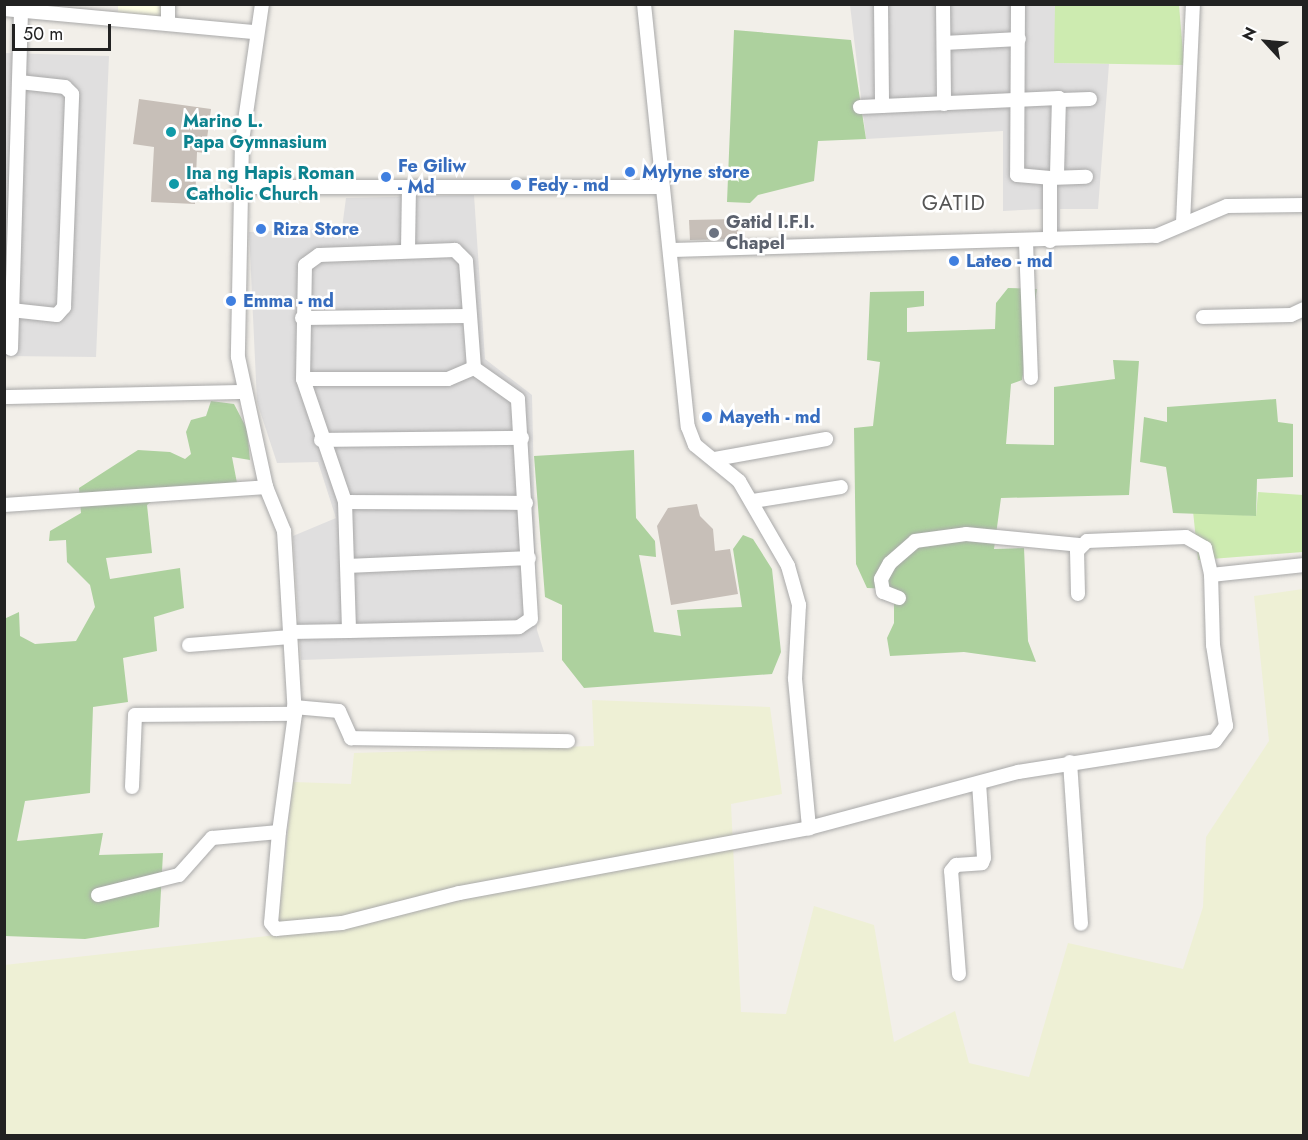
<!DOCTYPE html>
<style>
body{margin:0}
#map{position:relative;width:1308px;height:1140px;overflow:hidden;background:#f2efe9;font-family:Jost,sans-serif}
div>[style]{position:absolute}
.residential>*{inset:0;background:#e0dfdf}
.education>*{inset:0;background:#ffffe5}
.farmland>*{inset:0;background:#eef0d5}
.grass>*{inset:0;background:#cdebb0}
.forest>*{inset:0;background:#add19e}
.building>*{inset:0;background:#c7bfb8}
.roads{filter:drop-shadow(0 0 2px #a9a9a9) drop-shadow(0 0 2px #a9a9a9)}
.minor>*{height:14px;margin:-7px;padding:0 7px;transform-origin:7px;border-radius:7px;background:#fff}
.dots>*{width:16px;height:16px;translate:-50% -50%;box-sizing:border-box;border:3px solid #fff;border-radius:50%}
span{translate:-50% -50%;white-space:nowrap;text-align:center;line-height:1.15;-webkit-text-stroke:5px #fff;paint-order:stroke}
.culture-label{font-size:18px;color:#0d838f;font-weight:700}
.left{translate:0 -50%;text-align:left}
.shop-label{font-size:18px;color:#366cbe;font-weight:700}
.worship-label{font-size:18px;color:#5b616d;font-weight:700}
.quarter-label{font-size:21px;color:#555;letter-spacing:1.5px}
.frame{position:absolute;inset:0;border:6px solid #222;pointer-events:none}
.north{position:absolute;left:1236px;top:12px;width:60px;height:60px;-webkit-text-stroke:4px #fff;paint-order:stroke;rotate:296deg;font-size:16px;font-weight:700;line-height:24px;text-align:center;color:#222}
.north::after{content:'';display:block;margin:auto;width:21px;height:27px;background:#222;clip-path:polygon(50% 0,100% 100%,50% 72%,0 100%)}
.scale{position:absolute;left:12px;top:24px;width:99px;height:27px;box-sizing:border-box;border:3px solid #222;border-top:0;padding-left:8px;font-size:18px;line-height:21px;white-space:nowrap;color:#222;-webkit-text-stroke:4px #fff;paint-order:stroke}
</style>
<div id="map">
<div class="residential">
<div style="clip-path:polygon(850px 5px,1055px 5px,1055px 63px,1109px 64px,1098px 209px,1060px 209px,1060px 231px,1043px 232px,1043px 209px,1003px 211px,1003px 131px,866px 139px)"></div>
<div style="clip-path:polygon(5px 53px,109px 56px,96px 357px,5px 356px)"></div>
<div style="clip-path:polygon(474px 195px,485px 359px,532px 395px,537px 630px,544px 652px,301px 660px,293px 536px,336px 518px,318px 462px,277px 463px,257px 402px,249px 232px,342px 228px,346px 198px)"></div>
</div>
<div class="education">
<div style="clip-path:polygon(118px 5px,168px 5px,168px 20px,118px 16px)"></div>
</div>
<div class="farmland">
<div style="clip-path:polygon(1303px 589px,1303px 1135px,5px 1135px,4px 965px,277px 935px,293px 782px,351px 784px,354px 753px,594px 746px,592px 700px,770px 707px,782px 794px,731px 804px,741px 1012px,786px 1014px,814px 906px,874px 925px,894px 1042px,955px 1011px,969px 1063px,1029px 1077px,1068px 943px,1183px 969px,1203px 907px,1206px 837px,1269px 741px,1254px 596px)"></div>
</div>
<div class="grass">
<div style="clip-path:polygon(1055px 5px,1179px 5px,1184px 65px,1054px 63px)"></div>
<div style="clip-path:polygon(1258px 492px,1303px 495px,1303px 552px,1198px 560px,1193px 511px,1256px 516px)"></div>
</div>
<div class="forest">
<div style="clip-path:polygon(734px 30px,851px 40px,866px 139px,818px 141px,814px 181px,758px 195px,750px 203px,727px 202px)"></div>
<div style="clip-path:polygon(1008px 288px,1037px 289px,1022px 380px,1011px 384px,1006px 444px,1054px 445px,1054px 387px,1115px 379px,1113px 360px,1139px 361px,1129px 495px,1001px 498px,994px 549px,1024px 548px,1028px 641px,1036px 662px,964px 652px,890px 656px,887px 638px,894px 623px,894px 589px,867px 588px,856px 564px,854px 428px,873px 426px,880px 362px,867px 360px,870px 292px,924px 291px,924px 306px,907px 308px,907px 332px,995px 329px,996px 303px)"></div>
<div style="clip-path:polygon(1276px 399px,1278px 422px,1293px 424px,1293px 477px,1257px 479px,1256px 516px,1173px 513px,1166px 467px,1140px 462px,1144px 417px,1167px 422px,1167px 407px)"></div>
<div style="clip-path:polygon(211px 401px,234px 404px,247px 429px,250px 460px,232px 457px,237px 483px,166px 490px,147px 505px,152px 553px,106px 558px,110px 579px,180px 568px,184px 608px,154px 617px,157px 651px,123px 658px,128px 702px,93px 707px,90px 793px,25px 801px,17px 841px,103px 833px,99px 855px,163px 853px,159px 927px,85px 939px,5px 936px,4px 619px,19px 612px,20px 636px,35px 644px,76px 641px,95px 607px,90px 585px,67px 562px,66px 540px,49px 541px,50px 531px,81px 513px,79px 488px,138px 450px,170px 452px,185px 459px,191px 454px,186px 432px,191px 420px,206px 416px)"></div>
<div style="clip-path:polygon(634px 450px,636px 518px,655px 541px,656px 557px,639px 555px,654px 632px,681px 636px,677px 610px,742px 607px,733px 549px,743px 535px,753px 539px,772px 569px,781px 652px,772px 674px,584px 688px,562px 660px,562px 605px,545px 597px,534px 456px)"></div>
</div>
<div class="building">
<div style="clip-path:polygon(139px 99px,211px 109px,205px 153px,197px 152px,195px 204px,151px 202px,154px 147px,133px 144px)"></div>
<div style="clip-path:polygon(737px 219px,739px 239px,690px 240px,689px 220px)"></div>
<div style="clip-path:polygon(697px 504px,700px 516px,713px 529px,715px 551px,730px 549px,738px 594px,671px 605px,657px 526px,668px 508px)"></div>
</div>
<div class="roads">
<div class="minor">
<div style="left:262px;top:4px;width:138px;rotate:98.3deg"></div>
<div style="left:242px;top:141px;width:216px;rotate:91.1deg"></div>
<div style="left:238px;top:357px;width:133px;rotate:77.8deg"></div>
<div style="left:266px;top:487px;width:48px;rotate:67.8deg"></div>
<div style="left:284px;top:531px;width:183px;rotate:86.6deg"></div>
<div style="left:295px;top:714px;width:119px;rotate:97.7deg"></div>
<div style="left:279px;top:832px;width:91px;rotate:95deg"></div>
<div style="left:271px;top:923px;width:8px;rotate:50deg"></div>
<div style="left:276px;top:929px;width:66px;rotate:-5.2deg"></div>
<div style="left:342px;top:923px;width:121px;rotate:-14.4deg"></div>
<div style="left:459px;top:893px;width:356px;rotate:-10.5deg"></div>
<div style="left:809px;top:828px;width:216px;rotate:-15deg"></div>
<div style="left:1018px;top:772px;width:199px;rotate:-8.9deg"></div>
<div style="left:1215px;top:741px;width:19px;rotate:-54deg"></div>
<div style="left:1226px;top:726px;width:82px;rotate:-99.1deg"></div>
<div style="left:1213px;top:645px;width:70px;rotate:-91.6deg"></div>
<div style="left:1211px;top:575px;width:94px;rotate:-6.1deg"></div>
<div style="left:644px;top:4px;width:425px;rotate:84.1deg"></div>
<div style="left:688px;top:427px;width:19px;rotate:69deg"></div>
<div style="left:695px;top:445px;width:57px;rotate:39.3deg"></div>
<div style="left:739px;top:481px;width:98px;rotate:60deg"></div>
<div style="left:788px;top:566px;width:41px;rotate:74.2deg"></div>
<div style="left:799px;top:605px;width:74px;rotate:93.1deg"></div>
<div style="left:795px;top:679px;width:150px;rotate:84.6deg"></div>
<div style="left:881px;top:4px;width:102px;rotate:89.4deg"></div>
<div style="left:943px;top:4px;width:100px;rotate:89.4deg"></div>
<div style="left:1018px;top:4px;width:171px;rotate:90.3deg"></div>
<div style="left:1017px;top:175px;width:33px;rotate:5deg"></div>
<div style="left:1050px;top:178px;width:63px;rotate:90deg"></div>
<div style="left:4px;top:9px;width:250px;rotate:5.3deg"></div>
<div style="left:168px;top:20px;width:16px;rotate:-90deg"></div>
<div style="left:944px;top:43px;width:75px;rotate:-3.1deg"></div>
<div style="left:1061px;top:100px;width:29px;rotate:-2deg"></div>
<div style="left:860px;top:107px;width:199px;rotate:-2.6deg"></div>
<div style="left:1059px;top:98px;width:79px;rotate:91.5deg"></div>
<div style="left:1050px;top:178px;width:36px;rotate:-2deg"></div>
<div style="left:239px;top:187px;width:421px"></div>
<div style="left:1183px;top:223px;width:219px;rotate:-87.4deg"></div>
<div style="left:1026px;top:242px;width:136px;rotate:87.9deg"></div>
<div style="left:408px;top:250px;width:62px;rotate:-89.1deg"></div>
<div style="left:671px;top:250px;width:485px;rotate:-1.7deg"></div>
<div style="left:1156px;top:236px;width:77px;rotate:-22.9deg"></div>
<div style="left:1227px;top:206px;width:77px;rotate:-0.7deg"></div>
<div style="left:11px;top:310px;width:46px;rotate:6.2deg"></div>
<div style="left:57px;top:315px;width:11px;rotate:-49deg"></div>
<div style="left:64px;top:307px;width:213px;rotate:-87.8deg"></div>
<div style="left:72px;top:94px;width:10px;rotate:-135deg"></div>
<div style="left:65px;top:87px;width:46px;rotate:-173.8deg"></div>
<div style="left:1203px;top:317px;width:88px;rotate:-1.3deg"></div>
<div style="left:1291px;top:315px;width:14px;rotate:-25deg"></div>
<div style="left:302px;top:318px;width:166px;rotate:-0.7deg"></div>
<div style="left:11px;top:349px;width:339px;rotate:-88.3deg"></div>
<div style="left:303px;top:379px;width:145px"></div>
<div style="left:448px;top:379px;width:28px;rotate:-23deg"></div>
<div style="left:4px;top:397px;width:240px;rotate:-1.2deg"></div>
<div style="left:321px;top:440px;width:201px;rotate:-0.6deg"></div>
<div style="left:715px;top:459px;width:113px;rotate:-10.2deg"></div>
<div style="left:753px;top:501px;width:89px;rotate:-9deg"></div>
<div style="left:345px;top:502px;width:181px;rotate:0.3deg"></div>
<div style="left:4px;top:505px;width:263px;rotate:-3.9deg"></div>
<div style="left:348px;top:566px;width:181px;rotate:-2.5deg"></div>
<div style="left:1078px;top:594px;width:43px;rotate:-91.3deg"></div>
<div style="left:1077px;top:551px;width:14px;rotate:-45deg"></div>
<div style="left:1087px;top:541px;width:99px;rotate:-2.3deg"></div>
<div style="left:1186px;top:537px;width:22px;rotate:30deg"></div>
<div style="left:1205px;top:548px;width:28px;rotate:77deg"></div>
<div style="left:899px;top:598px;width:17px;rotate:-159deg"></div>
<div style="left:883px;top:592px;width:13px;rotate:-99deg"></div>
<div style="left:881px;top:579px;width:18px;rotate:-61deg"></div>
<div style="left:890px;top:563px;width:33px;rotate:-41deg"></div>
<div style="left:915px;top:541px;width:51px;rotate:-7.8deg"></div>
<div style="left:966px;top:534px;width:116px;rotate:5.5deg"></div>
<div style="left:290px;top:632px;width:59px;rotate:-1deg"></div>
<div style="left:349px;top:631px;width:170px;rotate:-1.3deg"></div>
<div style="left:519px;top:627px;width:14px;rotate:-34deg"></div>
<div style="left:531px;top:619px;width:220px;rotate:-93.4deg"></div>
<div style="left:518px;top:399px;width:54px;rotate:-144.8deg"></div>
<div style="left:474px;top:368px;width:107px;rotate:-94.3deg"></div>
<div style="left:466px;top:261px;width:16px;rotate:-135deg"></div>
<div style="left:455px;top:250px;width:136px;rotate:177.9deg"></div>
<div style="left:319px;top:255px;width:17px;rotate:144deg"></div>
<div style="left:305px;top:265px;width:114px;rotate:91deg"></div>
<div style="left:303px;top:379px;width:130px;rotate:71.1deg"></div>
<div style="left:345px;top:502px;width:129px;rotate:88.2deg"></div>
<div style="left:189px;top:645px;width:101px;rotate:-4.5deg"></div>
<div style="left:294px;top:707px;width:45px;rotate:5.1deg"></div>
<div style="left:339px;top:711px;width:30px;rotate:66deg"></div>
<div style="left:351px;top:738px;width:217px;rotate:0.8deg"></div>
<div style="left:1070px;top:762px;width:162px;rotate:86.1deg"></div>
<div style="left:132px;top:787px;width:72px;rotate:-87.6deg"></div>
<div style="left:135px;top:715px;width:160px;rotate:-0.4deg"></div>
<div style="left:98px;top:895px;width:83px;rotate:-13.9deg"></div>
<div style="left:179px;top:875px;width:50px;rotate:-48.3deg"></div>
<div style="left:212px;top:838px;width:67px;rotate:-5.1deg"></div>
<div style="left:959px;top:974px;width:103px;rotate:-94.4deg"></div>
<div style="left:951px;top:871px;width:8px;rotate:-50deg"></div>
<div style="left:956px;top:865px;width:26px;rotate:-4deg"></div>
<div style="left:982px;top:863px;width:5px;rotate:-68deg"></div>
<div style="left:984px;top:858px;width:75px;rotate:-93.8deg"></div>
</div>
</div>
<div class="dots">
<div style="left:171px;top:132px;background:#0f9aa8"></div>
<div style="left:630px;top:172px;background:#3f7fe0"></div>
<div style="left:386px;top:177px;background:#3f7fe0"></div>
<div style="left:174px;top:184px;background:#0f9aa8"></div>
<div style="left:516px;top:185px;background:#3f7fe0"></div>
<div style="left:261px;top:229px;background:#3f7fe0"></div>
<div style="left:714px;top:233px;background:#6b7280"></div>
<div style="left:954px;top:261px;background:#3f7fe0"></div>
<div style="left:231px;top:301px;background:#3f7fe0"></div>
<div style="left:707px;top:417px;background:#3f7fe0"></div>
</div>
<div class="culture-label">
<span class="left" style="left:183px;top:132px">Marino L.<br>Papa Gymnasium</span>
<span class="left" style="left:186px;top:184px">Ina ng Hapis Roman<br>Catholic Church</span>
</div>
<div class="shop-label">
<span class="left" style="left:398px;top:177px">Fe Giliw<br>- Md</span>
<span class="left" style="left:642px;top:172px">Mylyne store</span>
<span class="left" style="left:528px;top:185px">Fedy - md</span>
<span class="left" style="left:273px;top:229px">Riza Store</span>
<span class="left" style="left:966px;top:261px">Lateo - md</span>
<span class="left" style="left:243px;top:301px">Emma - md</span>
<span class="left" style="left:719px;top:417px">Mayeth - md</span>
</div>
<div class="worship-label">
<span class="left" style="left:726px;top:233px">Gatid I.F.I.<br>Chapel</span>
</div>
<div class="quarter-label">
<span style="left:954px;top:203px">GATID</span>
</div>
<div class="frame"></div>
<div class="north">N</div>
<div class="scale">50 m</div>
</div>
